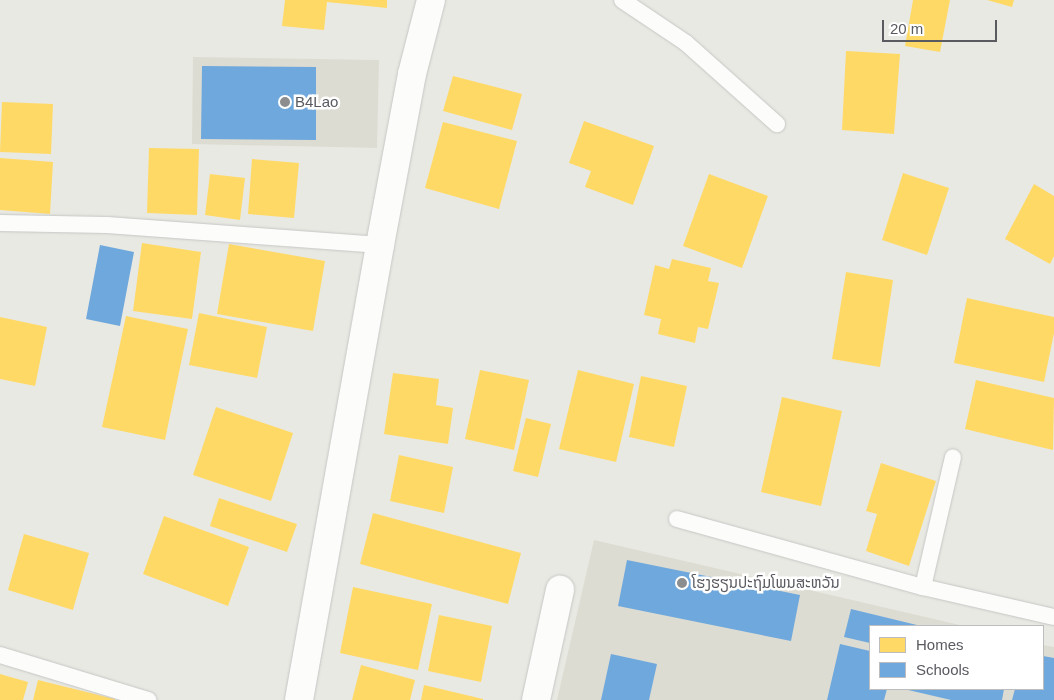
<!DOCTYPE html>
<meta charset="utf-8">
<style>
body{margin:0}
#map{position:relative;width:1054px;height:700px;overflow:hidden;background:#e9e9e3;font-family:Helvetica,"Noto Sans Lao",sans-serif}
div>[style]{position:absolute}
.education>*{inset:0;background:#dddcd2}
.homes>*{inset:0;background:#ffd966}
.schools>*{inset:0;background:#6fa8dc}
.roads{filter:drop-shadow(0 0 1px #c5c5c5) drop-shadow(0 0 1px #c5c5c5)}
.lane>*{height:16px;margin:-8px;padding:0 8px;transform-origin:8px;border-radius:8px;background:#fcfcfb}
.street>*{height:28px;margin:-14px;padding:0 14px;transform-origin:14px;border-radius:14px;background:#fcfcfb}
.dots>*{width:14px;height:14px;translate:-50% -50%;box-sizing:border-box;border:2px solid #fff;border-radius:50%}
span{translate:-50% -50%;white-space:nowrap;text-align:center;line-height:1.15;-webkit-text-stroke:5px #fff;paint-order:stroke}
.poi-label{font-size:15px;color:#595b61}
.left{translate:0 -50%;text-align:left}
.legend{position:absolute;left:869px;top:625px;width:175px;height:65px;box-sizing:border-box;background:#fff;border:1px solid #bdbdc0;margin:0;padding:6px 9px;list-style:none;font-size:15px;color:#595b61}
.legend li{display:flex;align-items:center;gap:10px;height:25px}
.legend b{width:25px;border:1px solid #bdbdc0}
.scale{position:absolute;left:882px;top:20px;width:115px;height:22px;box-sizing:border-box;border:2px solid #595b61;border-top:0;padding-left:6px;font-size:15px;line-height:18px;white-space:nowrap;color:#595b61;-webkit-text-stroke:4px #fff;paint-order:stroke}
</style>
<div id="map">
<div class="education">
<div style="clip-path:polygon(193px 57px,379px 60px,377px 148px,192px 144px)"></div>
<div style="clip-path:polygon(594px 540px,964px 626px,870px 626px,870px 689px,1043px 689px,1043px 645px,1054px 647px,1054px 700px,557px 700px)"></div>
</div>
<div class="homes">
<div style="clip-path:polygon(285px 0,387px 0,387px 8px,327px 2px,324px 30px,282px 26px)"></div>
<div style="clip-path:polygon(913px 0,950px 0,940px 52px,905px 46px)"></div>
<div style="clip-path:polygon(987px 0,1014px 0,1012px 7px)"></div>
<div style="clip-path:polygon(846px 51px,900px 54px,894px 134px,842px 130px)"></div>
<div style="clip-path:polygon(453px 76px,522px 94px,512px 130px,443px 111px)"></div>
<div style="clip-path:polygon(2px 102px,53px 104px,51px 154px,0 152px)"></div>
<div style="clip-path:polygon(584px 121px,654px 146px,633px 205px,585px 187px,591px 171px,569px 163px)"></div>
<div style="clip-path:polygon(443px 122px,517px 141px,499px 209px,425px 188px)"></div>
<div style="clip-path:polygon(149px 148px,199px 149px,197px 215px,147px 213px)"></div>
<div style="clip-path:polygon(0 158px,53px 162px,50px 214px,0 210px)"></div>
<div style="clip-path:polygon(252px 159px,299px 163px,294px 218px,248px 214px)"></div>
<div style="clip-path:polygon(903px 173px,949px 188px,927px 255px,882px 240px)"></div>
<div style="clip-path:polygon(210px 174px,245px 178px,240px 220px,205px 215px)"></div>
<div style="clip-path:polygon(709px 174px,768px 196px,742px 268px,683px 246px)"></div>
<div style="clip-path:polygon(1034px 184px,1054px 196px,1054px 256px,1050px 264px,1005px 239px)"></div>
<div style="clip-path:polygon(142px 243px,201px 252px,192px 319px,133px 311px)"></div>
<div style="clip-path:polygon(229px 244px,325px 261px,313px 331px,217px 314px)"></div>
<div style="clip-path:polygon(672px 259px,711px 268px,708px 281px,719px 283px,708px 329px,698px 327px,695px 343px,658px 334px,661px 319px,644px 315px,655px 265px,669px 269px)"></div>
<div style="clip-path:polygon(846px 272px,893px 280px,880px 367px,832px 359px)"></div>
<div style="clip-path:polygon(967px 298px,1054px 317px,1054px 333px,1044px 382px,954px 363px)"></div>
<div style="clip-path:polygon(199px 313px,267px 327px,257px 378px,189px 365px)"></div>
<div style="clip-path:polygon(126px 316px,188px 329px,165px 440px,102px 427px)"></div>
<div style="clip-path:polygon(0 317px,47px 327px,35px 386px,0 379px)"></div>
<div style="clip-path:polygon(480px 370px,529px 380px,514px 450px,465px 439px)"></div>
<div style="clip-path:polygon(578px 370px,634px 384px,616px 462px,559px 449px)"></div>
<div style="clip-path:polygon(393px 373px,439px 379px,436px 405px,453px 408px,448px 444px,384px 434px)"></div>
<div style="clip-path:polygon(641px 376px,687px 386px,674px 447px,629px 437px)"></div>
<div style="clip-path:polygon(976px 380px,1054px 398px,1053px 450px,965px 429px)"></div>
<div style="clip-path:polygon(782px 397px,842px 411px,821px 506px,761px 492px)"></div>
<div style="clip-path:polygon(216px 407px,293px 433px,271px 501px,193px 475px)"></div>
<div style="clip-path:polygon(526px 418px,551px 424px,538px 477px,513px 471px)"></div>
<div style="clip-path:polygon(399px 455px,453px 467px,444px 513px,390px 501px)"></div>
<div style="clip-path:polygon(881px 463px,936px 481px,909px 566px,866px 551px,877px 514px,866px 511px)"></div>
<div style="clip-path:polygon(219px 498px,297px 524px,287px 552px,210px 526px)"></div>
<div style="clip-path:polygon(373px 513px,521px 553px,508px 604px,360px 564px)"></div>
<div style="clip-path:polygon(164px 516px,249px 547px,228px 606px,143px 574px)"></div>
<div style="clip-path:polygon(24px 534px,89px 553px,73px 610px,8px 590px)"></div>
<div style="clip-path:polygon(353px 587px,432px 604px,418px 670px,340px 653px)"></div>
<div style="clip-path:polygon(439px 615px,492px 626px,481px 682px,428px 671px)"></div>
<div style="clip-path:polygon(361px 665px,415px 680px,410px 700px,352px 700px)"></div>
<div style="clip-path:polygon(0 674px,28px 682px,23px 700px,0 700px)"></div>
<div style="clip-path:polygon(38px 680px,115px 699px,115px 700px,33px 700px)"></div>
<div style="clip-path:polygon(424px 685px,483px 699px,483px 700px,421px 700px)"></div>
</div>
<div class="schools">
<div style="clip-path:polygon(202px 66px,316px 67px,316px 140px,201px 139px)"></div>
<div style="clip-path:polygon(100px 245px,134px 252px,120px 326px,86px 319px)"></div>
<div style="clip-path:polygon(627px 560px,800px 595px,791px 641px,618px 606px)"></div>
<div style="clip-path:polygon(851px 609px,921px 626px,870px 626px,870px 643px,844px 637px)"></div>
<div style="clip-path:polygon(840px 644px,870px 651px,870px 689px,887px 689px,884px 700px,827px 700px)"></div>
<div style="clip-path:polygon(611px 654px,657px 664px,649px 700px,601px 700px)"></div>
<div style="clip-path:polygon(1043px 656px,1054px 658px,1054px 700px,1012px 700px,1015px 689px,1043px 689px)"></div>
<div style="clip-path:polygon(904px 689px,1004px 689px,1002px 700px,951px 700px)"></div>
</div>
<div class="roads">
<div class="lane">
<div style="left:622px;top:0;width:77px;rotate:33.9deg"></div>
<div style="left:686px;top:43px;width:122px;rotate:41.7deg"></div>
<div style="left:0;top:223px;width:107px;rotate:1.1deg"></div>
<div style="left:107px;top:225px;width:274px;rotate:4.2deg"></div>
<div style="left:677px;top:519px;width:255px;rotate:15.5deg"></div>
<div style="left:923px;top:587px;width:134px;rotate:12.9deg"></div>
<div style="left:923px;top:587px;width:133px;rotate:-77deg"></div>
<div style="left:0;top:655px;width:155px;rotate:16.9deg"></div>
</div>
<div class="street">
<div style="left:299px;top:700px;width:462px;rotate:-79.9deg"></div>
<div style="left:380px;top:245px;width:174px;rotate:-79.4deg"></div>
<div style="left:412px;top:74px;width:76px;rotate:-75.6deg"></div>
<div style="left:536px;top:700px;width:113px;rotate:-77.7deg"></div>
</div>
</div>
<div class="dots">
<div style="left:285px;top:102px;background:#8b8d8e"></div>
<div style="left:682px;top:583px;background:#8b8d8e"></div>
</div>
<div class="poi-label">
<span class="left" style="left:295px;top:102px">B4Lao</span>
<span class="left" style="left:692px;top:583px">ໂຮງຮຽນປະຖົມໂພນສະຫວັນ</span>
</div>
<ul class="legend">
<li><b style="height:14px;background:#ffd966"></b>Homes</li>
<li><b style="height:14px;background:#6fa8dc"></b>Schools</li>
</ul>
<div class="scale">20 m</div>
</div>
